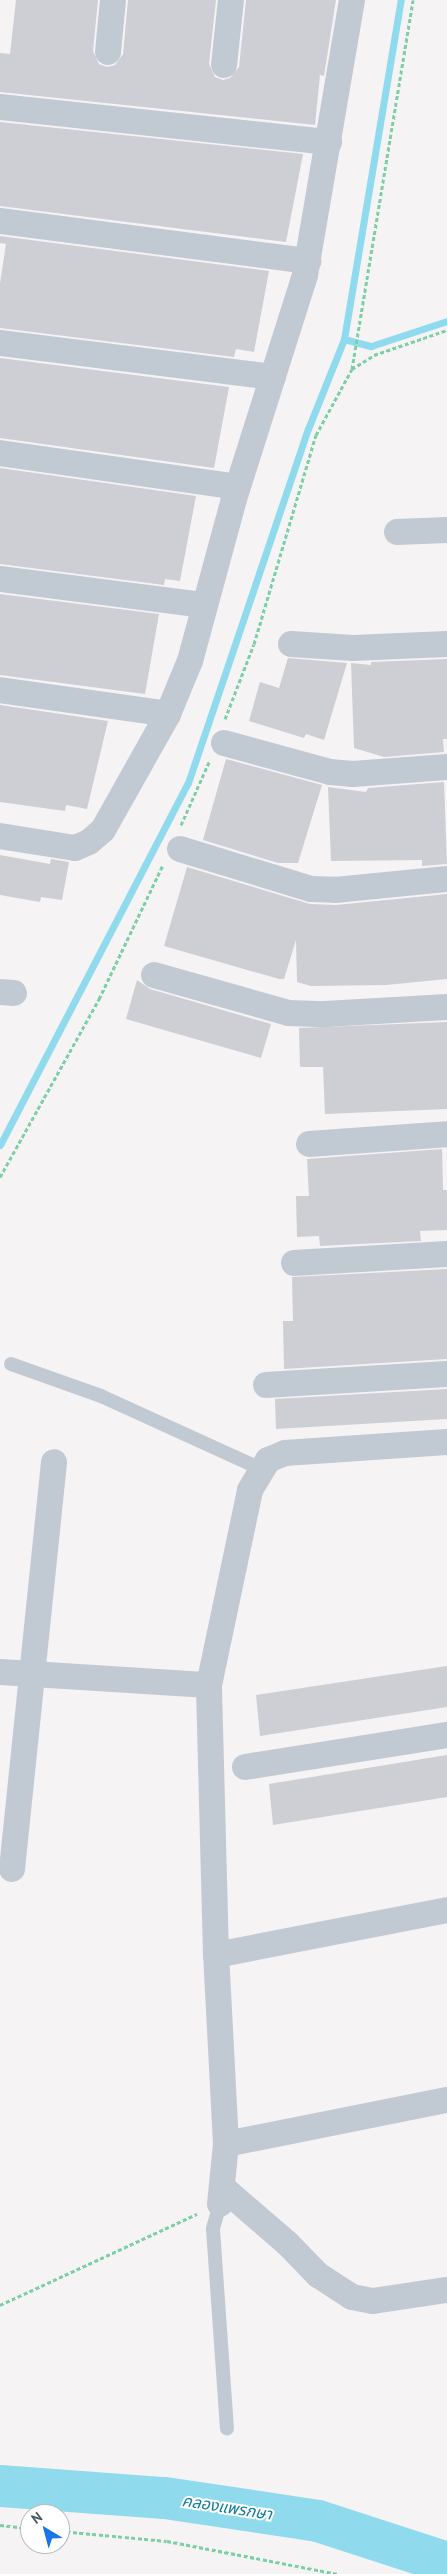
<!DOCTYPE html>
<meta charset="utf-8">
<style>
body{margin:0}
#map{position:relative;width:447px;height:2574px;overflow:hidden;background:#f5f3f3;font-family:"PT Sans","Noto Sans Thai",sans-serif}
div>[style]{position:absolute}
.stream>*{height:7px;margin:-3.5px;padding:0 3.5px;transform-origin:3.5px;border-radius:3.5px;background:#90daee}
.river>*{height:42px;margin:-21px;padding:0 21px;transform-origin:21px;border-radius:21px;background:#90daee}
.building>*{inset:0;background:#cdcfd5}
.path>*{height:3px;margin-top:-1.5px;transform-origin:0;background:repeating-linear-gradient(90deg,#7ad0a6 0 4px,transparent 0 6.5px)}
.lane>*{height:14px;margin:-7px;padding:0 7px;transform-origin:7px;border-radius:7px;background:#c1cad2}
.street>*{height:26px;margin:-13px;padding:0 13px;transform-origin:13px;border-radius:13px;background:#c1cad2}
span{translate:-50% -50%;white-space:nowrap;text-align:center;line-height:1.15;-webkit-text-stroke:4px #fff;paint-order:stroke}
.water-label{font-size:16px;color:#0c7c9b;font-style:italic}
.north{position:absolute;left:20px;top:2504px;width:50px;height:50px;box-sizing:border-box;background:#fff;border:1px solid #b7bbc0;border-radius:50%;rotate:323deg;font-size:14px;font-weight:700;line-height:20px;text-align:center;color:#4a5661}
.north::after{content:'';display:block;margin:auto;width:18px;height:22px;background:#1a73e8;clip-path:polygon(50% 0,100% 100%,50% 72%,0 100%)}
</style>
<div id="map">
<div class="stream">
<div style="left:344px;top:339px;width:28px;rotate:15deg"></div>
<div style="left:371px;top:346px;width:80px;rotate:-18.2deg"></div>
<div style="left:0;top:1145px;width:408px;rotate:-62.6deg"></div>
<div style="left:188px;top:783px;width:374px;rotate:-71.3deg"></div>
<div style="left:308px;top:429px;width:97px;rotate:-68.2deg"></div>
<div style="left:344px;top:339px;width:344px;rotate:-80.5deg"></div>
</div>
<div class="river">
<div style="left:0;top:2486px;width:165px;rotate:4.2deg"></div>
<div style="left:165px;top:2498px;width:155px;rotate:8.5deg"></div>
<div style="left:318px;top:2521px;width:136px;rotate:18deg"></div>
</div>
<div class="building">
<div style="clip-path:polygon(16px 0,98px 0,93px 51px,99px 64px,107px 67px,115px 65px,123px 54px,128px 0,216px 0,209px 64px,215px 77px,223px 80px,230px 78px,239px 67px,246px 0,336px 0,324px 76px,320px 75px,315px 125px,0 92px,0 53px,10px 54px)"></div>
<div style="clip-path:polygon(0 122px,303px 154px,286px 242px,0 206px)"></div>
<div style="clip-path:polygon(0 236px,269px 271px,254px 352px,236px 349px,234px 357px,0 328px,0 283px,6px 244px,0 243px)"></div>
<div style="clip-path:polygon(0 358px,229px 387px,214px 468px,0 438px)"></div>
<div style="clip-path:polygon(0 468px,196px 496px,180px 581px,165px 579px,164px 585px,0 564px)"></div>
<div style="clip-path:polygon(0 594px,159px 614px,145px 694px,0 675px)"></div>
<div style="clip-path:polygon(288px 658px,347px 663px,324px 740px,306px 734px,304px 738px,249px 721px,260px 682px,279px 688px)"></div>
<div style="clip-path:polygon(447px 659px,447px 739px,443px 739px,444px 752px,384px 757px,354px 748px,351px 663px,371px 665px,371px 662px)"></div>
<div style="clip-path:polygon(0 705px,108px 721px,87px 809px,66px 805px,65px 811px,0 802px)"></div>
<div style="clip-path:polygon(226px 759px,322px 785px,298px 863px,278px 863px,203px 840px)"></div>
<div style="clip-path:polygon(444px 782px,447px 864px,422px 866px,422px 860px,331px 861px,328px 787px,366px 792px,368px 788px)"></div>
<div style="clip-path:polygon(0 855px,50px 864px,51px 859px,69px 862px,62px 900px,41px 897px,40px 902px,0 895px)"></div>
<div style="clip-path:polygon(187px 867px,310px 904px,336px 905px,447px 894px,447px 979px,386px 985px,311px 986px,297px 982px,296px 940px,284px 979px,279px 979px,164px 946px)"></div>
<div style="clip-path:polygon(137px 980px,150px 989px,271px 1024px,261px 1058px,126px 1019px)"></div>
<div style="clip-path:polygon(447px 1022px,447px 1109px,325px 1114px,323px 1067px,300px 1067px,299px 1028px)"></div>
<div style="clip-path:polygon(442px 1149px,443px 1190px,447px 1190px,447px 1230px,420px 1231px,421px 1241px,320px 1246px,319px 1236px,297px 1237px,296px 1196px,309px 1196px,307px 1159px)"></div>
<div style="clip-path:polygon(447px 1269px,447px 1359px,284px 1369px,283px 1321px,293px 1321px,292px 1277px)"></div>
<div style="clip-path:polygon(447px 1389px,447px 1419px,276px 1429px,275px 1399px)"></div>
<div style="clip-path:polygon(447px 1666px,447px 1707px,260px 1736px,256px 1695px)"></div>
<div style="clip-path:polygon(447px 1755px,447px 1797px,273px 1825px,269px 1784px)"></div>
</div>
<div class="path">
<div style="left:352px;top:369px;width:374px;rotate:-80.6deg"></div>
<div style="left:225px;top:719px;width:80px;rotate:-68.9deg"></div>
<div style="left:254px;top:644px;width:218px;rotate:-73.5deg"></div>
<div style="left:316px;top:435px;width:75px;rotate:-61.4deg"></div>
<div style="left:352px;top:369px;width:26px;rotate:-32deg"></div>
<div style="left:374px;top:355px;width:77px;rotate:-18.9deg"></div>
<div style="left:181px;top:825px;width:69px;rotate:-66deg"></div>
<div style="left:0;top:1177px;width:204px;rotate:-60.9deg"></div>
<div style="left:99px;top:999px;width:148px;rotate:-64.5deg"></div>
<div style="left:0;top:2305px;width:217px;rotate:-24.8deg"></div>
<div style="left:0;top:2525px;width:30px;rotate:6deg"></div>
<div style="left:60px;top:2531px;width:107px;rotate:5.3deg"></div>
<div style="left:167px;top:2541px;width:174px;rotate:10.9deg"></div>
</div>
<div class="lane">
<div style="left:11px;top:1364px;width:96px;rotate:19.6deg"></div>
<div style="left:101px;top:1396px;width:176px;rotate:24.5deg"></div>
<div style="left:220px;top:2204px;width:26px;rotate:106deg"></div>
<div style="left:213px;top:2229px;width:200px;rotate:86deg"></div>
</div>
<div class="street">
<div style="left:108px;top:52px;width:52px;rotate:-84.5deg"></div>
<div style="left:224px;top:65px;width:65px;rotate:-83.9deg"></div>
<div style="left:0;top:107px;width:331px;rotate:6.1deg"></div>
<div style="left:0;top:221px;width:311px;rotate:7.4deg"></div>
<div style="left:0;top:343px;width:275px;rotate:7.1deg"></div>
<div style="left:0;top:453px;width:240px;rotate:8.1deg"></div>
<div style="left:397px;top:532px;width:50px;rotate:-2.3deg"></div>
<div style="left:0;top:579px;width:206px;rotate:7.3deg"></div>
<div style="left:291px;top:644px;width:62px;rotate:3.7deg"></div>
<div style="left:353px;top:648px;width:94px;rotate:-2.4deg"></div>
<div style="left:0;top:690px;width:170px;rotate:8.1deg"></div>
<div style="left:224px;top:743px;width:110px;rotate:15.3deg"></div>
<div style="left:330px;top:772px;width:23px;rotate:5deg"></div>
<div style="left:353px;top:774px;width:94px;rotate:-4.3deg"></div>
<div style="left:0;top:836px;width:76px;rotate:9.1deg"></div>
<div style="left:75px;top:848px;width:15px;rotate:-23deg"></div>
<div style="left:89px;top:842px;width:18px;rotate:-41deg"></div>
<div style="left:103px;top:830px;width:133px;rotate:-60.7deg"></div>
<div style="left:168px;top:714px;width:57px;rotate:-67.5deg"></div>
<div style="left:190px;top:661px;width:168px;rotate:-74.8deg"></div>
<div style="left:234px;top:499px;width:235px;rotate:-72.4deg"></div>
<div style="left:305px;top:275px;width:279px;rotate:-80.3deg"></div>
<div style="left:180px;top:849px;width:137px;rotate:17deg"></div>
<div style="left:311px;top:889px;width:24px;rotate:2deg"></div>
<div style="left:335px;top:890px;width:113px;rotate:-5.6deg"></div>
<div style="left:154px;top:975px;width:139px;rotate:15.8deg"></div>
<div style="left:288px;top:1013px;width:37px;rotate:2deg"></div>
<div style="left:325px;top:1014px;width:122px;rotate:-3.3deg"></div>
<div style="left:0;top:992px;width:14px;rotate:4deg"></div>
<div style="left:309px;top:1144px;width:138px;rotate:-4.1deg"></div>
<div style="left:294px;top:1263px;width:153px;rotate:-3.4deg"></div>
<div style="left:266px;top:1385px;width:181px;rotate:-3.5deg"></div>
<div style="left:0;top:1672px;width:209px;rotate:3.6deg"></div>
<div style="left:245px;top:1767px;width:205px;rotate:-9deg"></div>
<div style="left:12px;top:1869px;width:409px;rotate:-84.1deg"></div>
<div style="left:216px;top:1955px;width:235px;rotate:-11deg"></div>
<div style="left:226px;top:2144px;width:225px;rotate:-11.3deg"></div>
<div style="left:222px;top:2187px;width:87px;rotate:40.8deg"></div>
<div style="left:288px;top:2244px;width:43px;rotate:45.9deg"></div>
<div style="left:318px;top:2275px;width:40px;rotate:32.9deg"></div>
<div style="left:352px;top:2297px;width:21px;rotate:11deg"></div>
<div style="left:373px;top:2301px;width:75px;rotate:-8.5deg"></div>
<div style="left:220px;top:2204px;width:60px;rotate:-84.3deg"></div>
<div style="left:226px;top:2144px;width:189px;rotate:-93deg"></div>
<div style="left:216px;top:1955px;width:270px;rotate:-91.5deg"></div>
<div style="left:209px;top:1685px;width:199px;rotate:-78.1deg"></div>
<div style="left:250px;top:1490px;width:35px;rotate:-59deg"></div>
<div style="left:268px;top:1460px;width:18px;rotate:-22deg"></div>
<div style="left:285px;top:1453px;width:162px;rotate:-3.9deg"></div>
</div>
<div class="water-label">
<span style="left:227px;top:2507px;rotate:9deg">คลองแพรกษา</span>
</div>
<div class="north">N</div>
</div>
